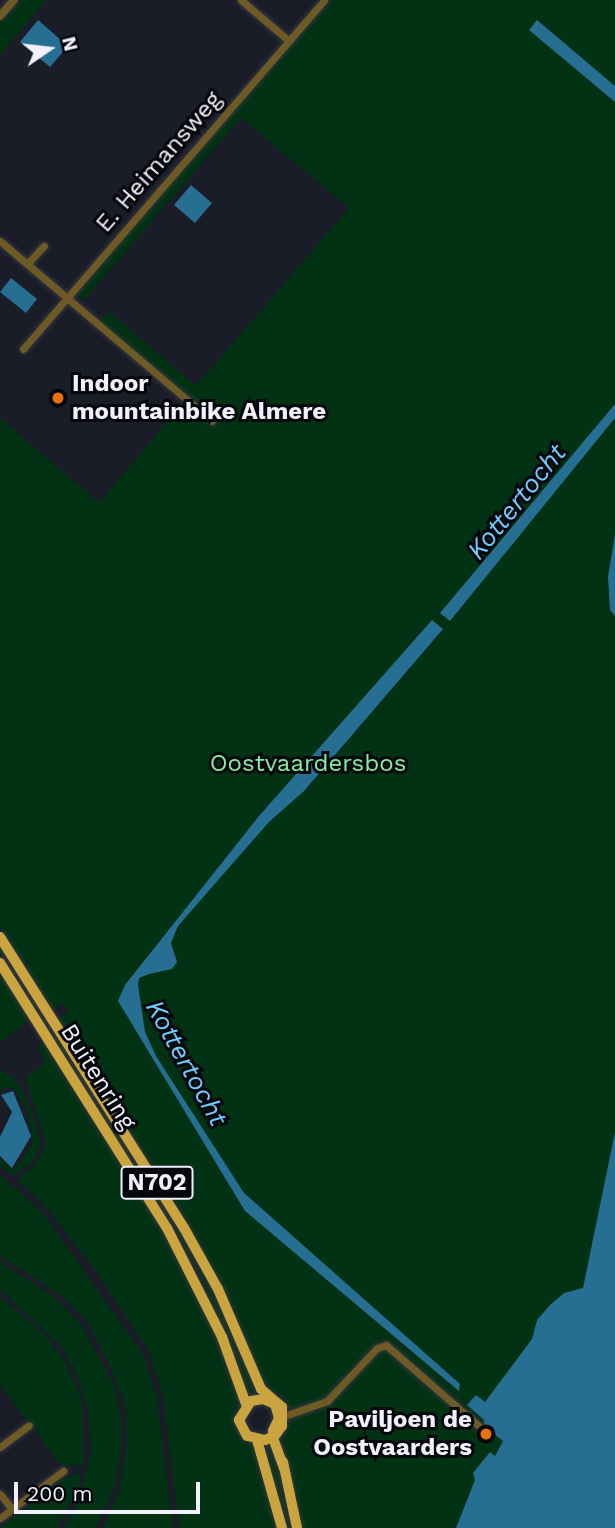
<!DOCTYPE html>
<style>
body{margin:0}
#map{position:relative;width:615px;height:1528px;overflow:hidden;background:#1a1c28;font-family:"Work Sans",sans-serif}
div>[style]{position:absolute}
.green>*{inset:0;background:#003213}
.water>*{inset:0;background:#276f92}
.roads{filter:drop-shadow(0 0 2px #343641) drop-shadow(0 0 2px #343641)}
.minor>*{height:7px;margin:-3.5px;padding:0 3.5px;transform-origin:3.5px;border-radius:3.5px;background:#6e5a24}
.tertiary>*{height:8px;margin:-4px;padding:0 4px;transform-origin:4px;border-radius:4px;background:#6e5a24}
.trunk>*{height:10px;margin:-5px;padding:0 5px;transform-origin:5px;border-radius:5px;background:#caa43e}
.dots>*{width:19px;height:19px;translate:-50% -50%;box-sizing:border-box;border:4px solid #06070c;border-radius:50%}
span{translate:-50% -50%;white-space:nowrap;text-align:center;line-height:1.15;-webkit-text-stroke:6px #06070c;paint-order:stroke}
.shield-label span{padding:2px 5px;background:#06070c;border:2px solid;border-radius:5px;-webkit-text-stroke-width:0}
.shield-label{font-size:23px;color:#f0f1fa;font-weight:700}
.street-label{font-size:24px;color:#f0f1fa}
.poi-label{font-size:24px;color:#f0f1fa;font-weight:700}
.left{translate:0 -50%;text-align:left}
.right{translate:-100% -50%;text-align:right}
.park-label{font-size:24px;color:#85eba1}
.water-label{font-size:26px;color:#70cefe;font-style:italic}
.north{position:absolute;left:14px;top:14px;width:70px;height:70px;-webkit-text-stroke:5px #06070c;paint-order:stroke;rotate:76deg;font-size:19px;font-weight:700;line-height:28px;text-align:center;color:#f0f1fa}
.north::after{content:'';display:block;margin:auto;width:24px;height:32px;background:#f0f1fa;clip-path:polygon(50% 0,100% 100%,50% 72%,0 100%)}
.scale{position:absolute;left:14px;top:1482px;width:186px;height:32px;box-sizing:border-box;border:4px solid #f0f1fa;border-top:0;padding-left:9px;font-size:21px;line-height:24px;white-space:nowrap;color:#f0f1fa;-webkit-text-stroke:5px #06070c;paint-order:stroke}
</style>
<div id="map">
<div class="green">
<div style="clip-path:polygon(21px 0,46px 0,0 55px,0 23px)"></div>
<div style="clip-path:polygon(327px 0,615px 0,615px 1528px,303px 1528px,281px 1439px,291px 1417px,286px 1402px,264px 1387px,229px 1303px,57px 1018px,69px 1012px,62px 1002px,54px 1011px,0 928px,0 418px,99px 503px,185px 400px,99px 321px,109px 312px,196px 386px,349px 208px,241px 118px,84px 300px,77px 294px)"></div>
<div style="clip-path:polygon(0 943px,200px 1262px,247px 1364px,255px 1395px,248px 1397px,204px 1285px,172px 1225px,0 955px)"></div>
<div style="clip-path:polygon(0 971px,31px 1019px,0 1043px)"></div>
<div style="clip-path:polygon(45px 1039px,158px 1219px,220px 1337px,241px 1401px,236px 1426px,257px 1447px,277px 1528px,179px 1528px,163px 1395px,149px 1351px,97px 1273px,47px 1208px,17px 1179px,35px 1166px,46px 1144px,25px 1078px,46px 1062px,37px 1047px)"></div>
<div style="clip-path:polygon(0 1069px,16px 1080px,31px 1109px,41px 1144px,31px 1164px,12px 1176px,0 1166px,0 1158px,14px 1171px,33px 1143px,28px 1112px,14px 1089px,2px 1088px,0 1092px)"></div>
<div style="clip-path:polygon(0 1175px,43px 1213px,143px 1354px,157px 1398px,173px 1528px,103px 1528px,120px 1489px,127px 1443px,126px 1409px,112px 1370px,87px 1321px,59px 1294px,0 1256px)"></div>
<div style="clip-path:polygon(0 1262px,54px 1297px,81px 1324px,114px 1385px,121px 1418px,121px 1449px,115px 1484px,96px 1528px,63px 1528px,80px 1498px,91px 1453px,88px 1409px,79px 1381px,61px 1346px,0 1290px)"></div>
<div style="clip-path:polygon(0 1297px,44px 1334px,66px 1363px,82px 1402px,84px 1465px,62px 1466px,0 1385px)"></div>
<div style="clip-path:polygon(271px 1441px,285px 1487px,294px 1528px,286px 1528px,269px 1470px,264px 1445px)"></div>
<div style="clip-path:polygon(81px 1472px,79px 1487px,57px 1528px,0 1528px,61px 1480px)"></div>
</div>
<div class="water">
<div style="clip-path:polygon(38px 20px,68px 46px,50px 67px,20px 42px)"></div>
<div style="clip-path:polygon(537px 20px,615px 86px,615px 102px,529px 30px)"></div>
<div style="clip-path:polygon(191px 185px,212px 203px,195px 223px,174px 205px)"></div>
<div style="clip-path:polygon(11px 278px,37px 299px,26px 313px,0 292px)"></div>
<div style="clip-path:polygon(615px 404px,615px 418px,450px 621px,440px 613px)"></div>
<div style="clip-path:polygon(615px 534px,615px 616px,610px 610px,608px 577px)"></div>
<div style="clip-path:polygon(432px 620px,443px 629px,304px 791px,269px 822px,178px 926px,171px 943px,177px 962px,172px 969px,149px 974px,139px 978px,138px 985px,145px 1032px,156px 1056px,244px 1193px,460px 1384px,459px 1391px,245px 1211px,118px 1001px,125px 985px,259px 816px)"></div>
<div style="clip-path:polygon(13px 1091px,31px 1136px,12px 1168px,0 1156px,0 1137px,12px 1112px,1px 1095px)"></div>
<div style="clip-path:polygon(615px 1132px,615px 1528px,456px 1528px,475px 1480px,473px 1473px,490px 1452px,495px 1456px,503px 1441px,483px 1426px,484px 1420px,467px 1405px,476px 1395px,485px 1402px,532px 1339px,537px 1320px,550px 1305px,564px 1293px,583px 1288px)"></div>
</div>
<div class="roads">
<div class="minor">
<div style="left:241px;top:0;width:63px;rotate:40.5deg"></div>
<div style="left:0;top:241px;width:278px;rotate:40.3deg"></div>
<div style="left:27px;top:264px;width:25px;rotate:-47deg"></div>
<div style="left:23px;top:349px;width:461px;rotate:-49.2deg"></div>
<div style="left:284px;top:1416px;width:46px;rotate:-19.2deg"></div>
<div style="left:327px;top:1401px;width:73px;rotate:-46.7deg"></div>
<div style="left:377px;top:1348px;width:9px;rotate:-18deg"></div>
<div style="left:386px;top:1345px;width:125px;rotate:41.1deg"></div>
<div style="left:0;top:1447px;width:36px;rotate:-37deg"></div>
<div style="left:0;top:1494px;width:19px;rotate:51deg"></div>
<div style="left:0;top:1518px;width:79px;rotate:-36.7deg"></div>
</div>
<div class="tertiary">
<div style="left:0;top:16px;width:21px;rotate:-49deg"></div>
</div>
<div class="trunk">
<div style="left:0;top:937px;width:344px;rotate:57.7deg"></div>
<div style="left:184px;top:1228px;width:70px;rotate:60.9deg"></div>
<div style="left:218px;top:1289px;width:109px;rotate:66.7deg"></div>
<div style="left:261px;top:1389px;width:28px;rotate:41deg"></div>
<div style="left:282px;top:1407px;width:19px;rotate:90deg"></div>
<div style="left:282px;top:1426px;width:10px;rotate:127deg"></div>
<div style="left:276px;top:1434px;width:7px;rotate:146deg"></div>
<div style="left:270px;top:1438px;width:5px;rotate:158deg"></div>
<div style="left:265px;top:1440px;width:18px;rotate:-167deg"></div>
<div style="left:247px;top:1436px;width:18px;rotate:-117deg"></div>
<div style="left:239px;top:1420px;width:22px;rotate:-58deg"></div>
<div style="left:251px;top:1401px;width:12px;rotate:-9deg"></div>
<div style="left:263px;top:1399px;width:13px;rotate:23deg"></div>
<div style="left:275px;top:1404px;width:15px;rotate:74deg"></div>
<div style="left:279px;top:1418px;width:14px;rotate:115deg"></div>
<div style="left:273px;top:1431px;width:7px;rotate:90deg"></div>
<div style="left:273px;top:1438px;width:32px;rotate:70deg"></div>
<div style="left:0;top:963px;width:313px;rotate:57.8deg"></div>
<div style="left:167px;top:1228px;width:122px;rotate:63.2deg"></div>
<div style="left:222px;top:1337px;width:71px;rotate:70.3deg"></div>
<div style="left:257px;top:1440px;width:91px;rotate:74.1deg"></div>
<div style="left:283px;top:1462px;width:67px;rotate:78deg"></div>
</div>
</div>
<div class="dots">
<div style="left:58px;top:398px;background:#e8710a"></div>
<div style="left:486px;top:1434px;background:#e8710a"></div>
</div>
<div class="shield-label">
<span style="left:157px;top:1183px">N702</span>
</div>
<div class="street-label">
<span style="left:159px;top:162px;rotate:-49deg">E. Heimansweg</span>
<span style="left:98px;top:1077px;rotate:58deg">Buitenring</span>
</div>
<div class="poi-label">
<span class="left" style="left:72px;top:398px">Indoor<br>mountainbike Almere</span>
<span class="right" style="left:472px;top:1434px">Paviljoen de<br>Oostvaarders</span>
</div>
<div class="park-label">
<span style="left:308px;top:764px">Oostvaardersbos</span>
</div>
<div class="water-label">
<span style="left:517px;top:502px;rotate:-51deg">Kottertocht</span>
<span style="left:186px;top:1063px;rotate:61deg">Kottertocht</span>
</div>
<div class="north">N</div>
<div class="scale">200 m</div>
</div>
